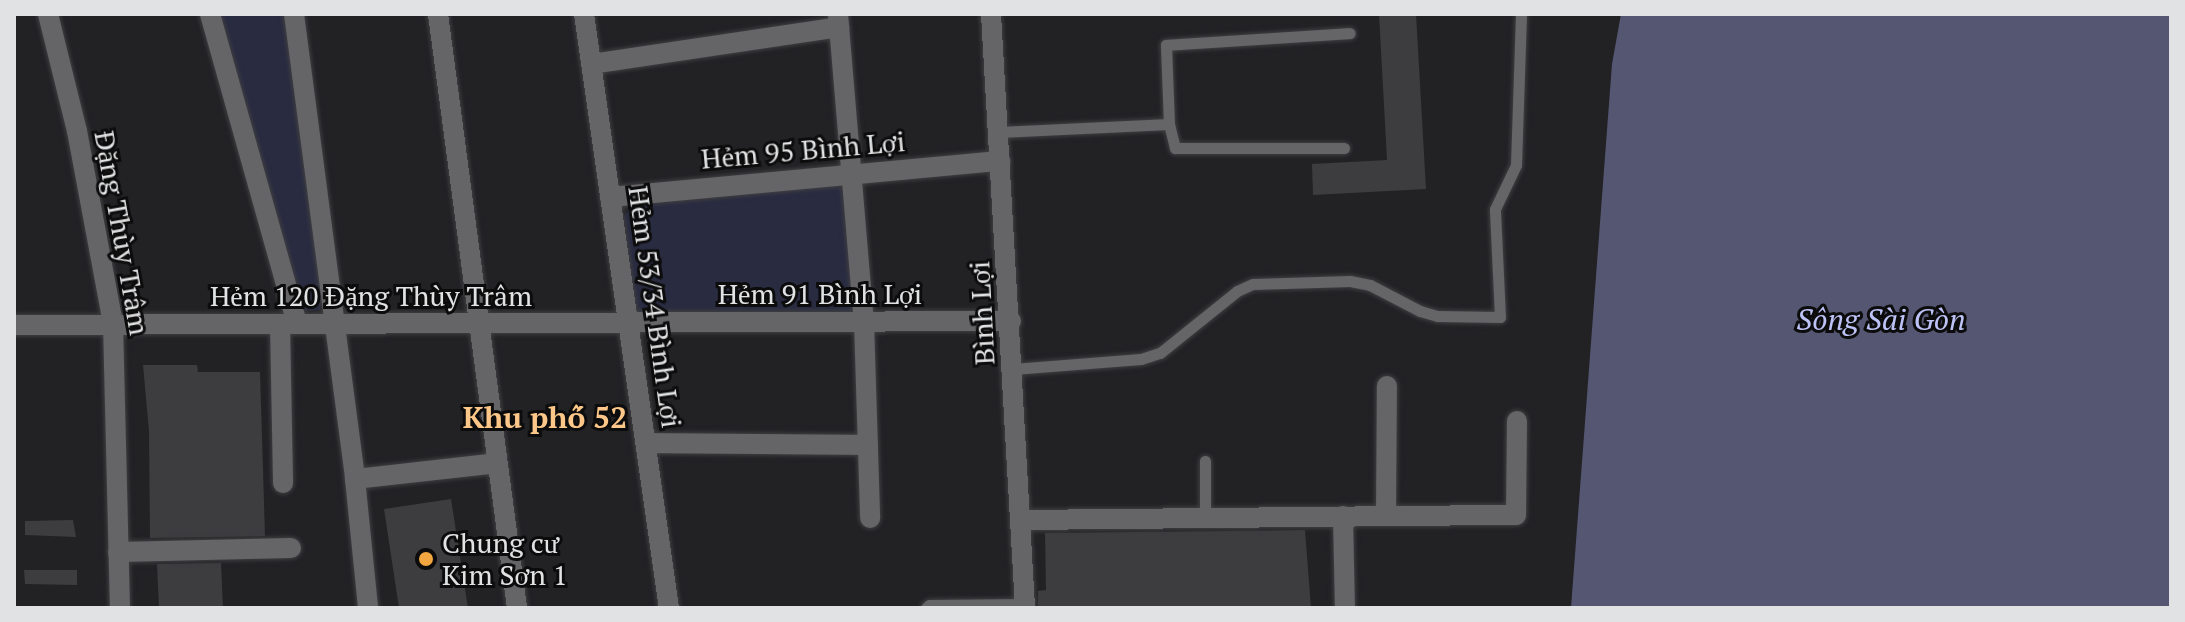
<!DOCTYPE html>
<meta charset="utf-8">
<style>
body{margin:0}
#map{position:relative;width:2185px;height:622px;overflow:hidden;background:#222225;font-family:"PT Serif",serif}
div>[style]{position:absolute}
.green>*{inset:0;background:#292b41}
.water>*{inset:0;background:#555772}
.building>*{inset:0;background:#3d3d40}
.roads{filter:drop-shadow(0 0 2px #3f3f41) drop-shadow(0 0 2px #3f3f41)}
.lane>*{height:11px;margin:-5.5px;padding:0 5.5px;transform-origin:5.5px;border-radius:5.5px;background:#656568}
.street>*{height:20px;margin:-10px;padding:0 10px;transform-origin:10px;border-radius:10px;background:#656568}
.secondary>*{height:20px;margin:-10px;padding:0 10px;transform-origin:10px;border-radius:10px;background:#656568}
.dots>*{width:22px;height:22px;translate:-50% -50%;box-sizing:border-box;border:4px solid #0c0c0d;border-radius:50%}
span{translate:-50% -50%;white-space:nowrap;text-align:center;line-height:1.15;-webkit-text-stroke:6px #0c0c0d;paint-order:stroke}
.street-label{font-size:28px;color:#e1e2e3}
.poi-label{font-size:28px;color:#e1e2e3}
.left{translate:0 -50%;text-align:left}
.water-label{font-size:30px;color:#bec3f7;font-style:italic}
.neighbourhood-label{font-size:30px;color:#fcc788;font-weight:700}
.frame{position:absolute;inset:0;border:16px solid #e1e2e3;pointer-events:none}
</style>
<div id="map">
<div class="green">
<div style="clip-path:polygon(220px 14px,284px 14px,322px 301px,320px 310px,306px 311px,299px 303px)"></div>
<div style="clip-path:polygon(837px 185px,844px 191px,854px 308px,847px 314px,644px 316px,635px 311px,624px 217px,631px 206px)"></div>
</div>
<div class="water">
<div style="clip-path:polygon(1621px 14px,2171px 14px,2171px 608px,1571px 608px,1612px 64px)"></div>
</div>
<div class="building">
<div style="clip-path:polygon(1379px 14px,1416px 14px,1426px 189px,1313px 195px,1312px 164px,1387px 160px)"></div>
<div style="clip-path:polygon(143px 365px,197px 365px,198px 372px,260px 372px,265px 536px,150px 538px,149px 431px)"></div>
<div style="clip-path:polygon(451px 499px,468px 608px,399px 608px,384px 509px)"></div>
<div style="clip-path:polygon(73px 520px,76px 537px,25px 535px,25px 521px)"></div>
<div style="clip-path:polygon(1305px 530px,1311px 608px,1038px 608px,1038px 591px,1046px 590px,1045px 533px)"></div>
<div style="clip-path:polygon(221px 563px,223px 608px,159px 608px,157px 564px)"></div>
<div style="clip-path:polygon(24px 570px,77px 570px,77px 585px,25px 584px)"></div>
</div>
<div class="roads">
<div class="lane">
<div style="left:1169px;top:124px;width:25px;rotate:76deg"></div>
<div style="left:1175px;top:148px;width:169px"></div>
<div style="left:999px;top:132px;width:170px;rotate:-2.7deg"></div>
<div style="left:1169px;top:124px;width:79px;rotate:-92.2deg"></div>
<div style="left:1166px;top:45px;width:184px;rotate:-3.7deg"></div>
<div style="left:1013px;top:369px;width:128px;rotate:-4.5deg"></div>
<div style="left:1141px;top:359px;width:20px;rotate:-18deg"></div>
<div style="left:1160px;top:353px;width:99px;rotate:-38.8deg"></div>
<div style="left:1237px;top:291px;width:17px;rotate:-24deg"></div>
<div style="left:1253px;top:284px;width:97px;rotate:-1.8deg"></div>
<div style="left:1350px;top:281px;width:20px;rotate:11deg"></div>
<div style="left:1370px;top:285px;width:56px;rotate:27.5deg"></div>
<div style="left:1420px;top:311px;width:18px;rotate:16deg"></div>
<div style="left:1437px;top:316px;width:63px;rotate:0.9deg"></div>
<div style="left:1500px;top:317px;width:108px;rotate:-92.7deg"></div>
<div style="left:1495px;top:209px;width:49px;rotate:-64.5deg"></div>
<div style="left:1516px;top:165px;width:151px;rotate:-88.1deg"></div>
<div style="left:1205px;top:461px;width:57px;rotate:90deg"></div>
<div style="left:926px;top:608px;width:4px;rotate:-45deg"></div>
<div style="left:929px;top:605px;width:96px;rotate:-0.6deg"></div>
</div>
<div class="street">
<div style="left:210px;top:14px;width:322px;rotate:74.3deg"></div>
<div style="left:294px;top:14px;width:469px;rotate:82.5deg"></div>
<div style="left:355px;top:479px;width:130px;rotate:84.2deg"></div>
<div style="left:438px;top:14px;width:599px;rotate:82.42deg"></div>
<div style="left:584px;top:14px;width:600px;rotate:81.86deg"></div>
<div style="left:838px;top:14px;width:309px;rotate:85.2deg"></div>
<div style="left:864px;top:322px;width:196px;rotate:88.2deg"></div>
<div style="left:592px;top:64px;width:250px;rotate:-8.5deg"></div>
<div style="left:610px;top:197px;width:392px;rotate:-5.3deg"></div>
<div style="left:280px;top:324px;width:159px;rotate:88.9deg"></div>
<div style="left:14px;top:325px;width:997px;rotate:-0.23deg"></div>
<div style="left:647px;top:443px;width:221px;rotate:0.5deg"></div>
<div style="left:355px;top:479px;width:143px;rotate:-6.4deg"></div>
<div style="left:1386px;top:515px;width:129px;rotate:-89.6deg"></div>
<div style="left:1343px;top:516px;width:92px;rotate:88.8deg"></div>
<div style="left:1021px;top:520px;width:495px;rotate:-0.6deg"></div>
<div style="left:1516px;top:515px;width:94px;rotate:-89.4deg"></div>
<div style="left:118px;top:552px;width:173px;rotate:-1.3deg"></div>
</div>
<div class="secondary">
<div style="left:48px;top:14px;width:121px;rotate:76.1deg"></div>
<div style="left:77px;top:131px;width:195px;rotate:79.4deg"></div>
<div style="left:113px;top:323px;width:285px;rotate:88.6deg"></div>
<div style="left:991px;top:14px;width:595px;rotate:86.72deg"></div>
</div>
</div>
<div class="dots">
<div style="left:426px;top:559px;background:#f1a63f"></div>
</div>
<div class="street-label">
<span style="left:803px;top:150px;rotate:-5deg">Hẻm 95 Bình Lợi</span>
<span style="left:122px;top:233px;rotate:80deg">Đặng Thùy Trâm</span>
<span style="left:820px;top:294px">Hẻm 91 Bình Lợi</span>
<span style="left:371px;top:296px">Hẻm 120 Đặng Thùy Trâm</span>
<span style="left:655px;top:307px;rotate:82deg">Hẻm 53/34 Bình Lợi</span>
<span style="left:982px;top:313px;rotate:-93deg">Bình Lợi</span>
</div>
<div class="poi-label">
<span class="left" style="left:442px;top:559px">Chung cư<br>Kim Sơn 1</span>
</div>
<div class="water-label">
<span style="left:1881px;top:319px">Sông Sài Gòn</span>
</div>
<div class="neighbourhood-label">
<span style="left:545px;top:417px">Khu phố 52</span>
</div>
<div class="frame"></div>
</div>
